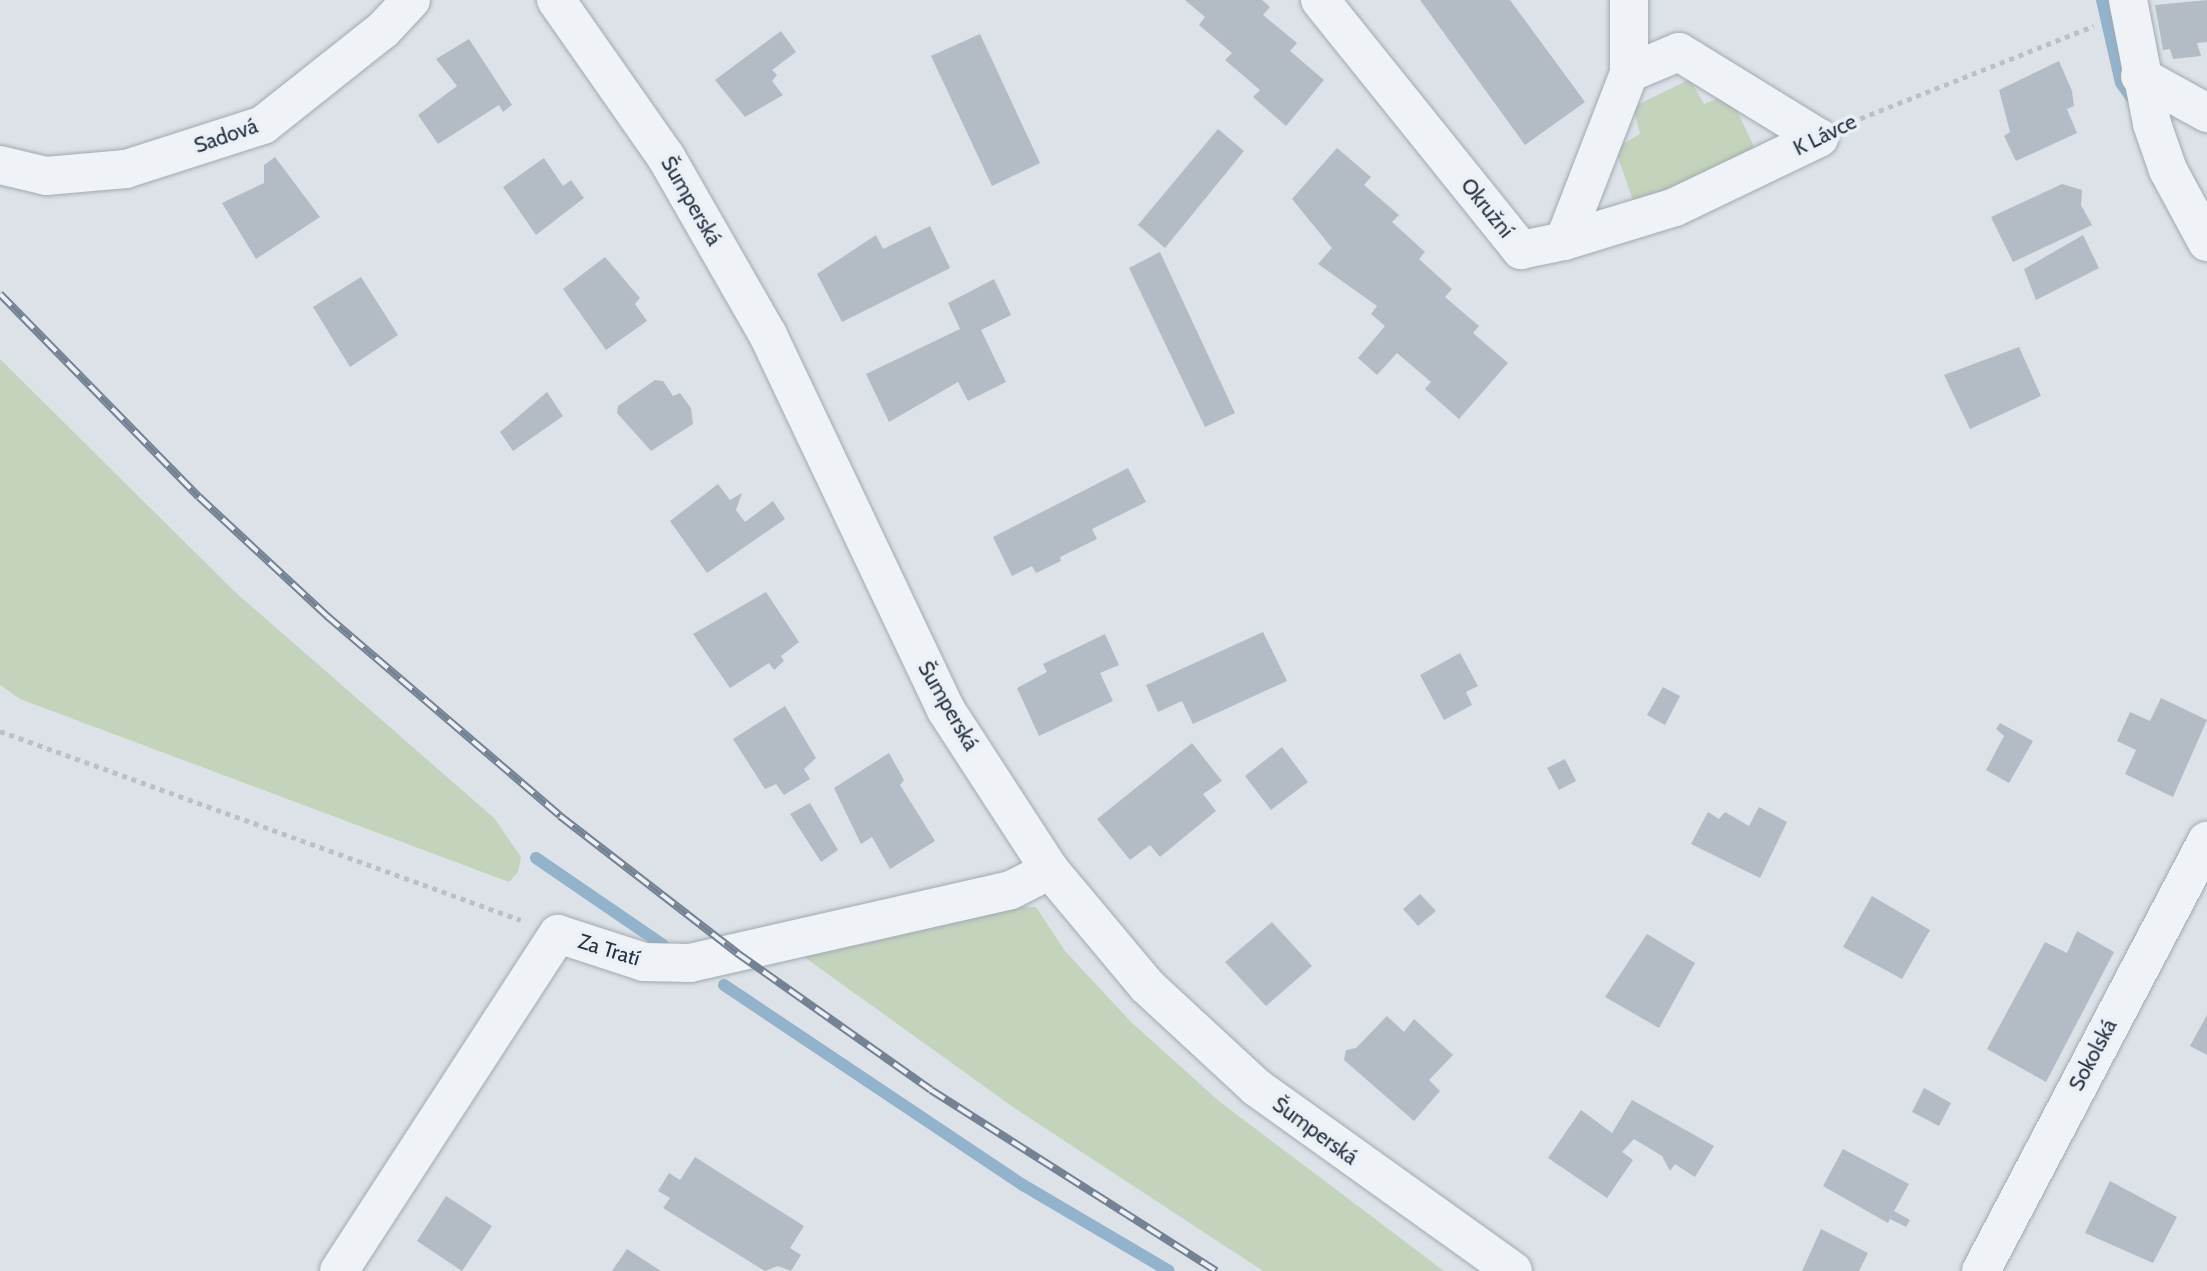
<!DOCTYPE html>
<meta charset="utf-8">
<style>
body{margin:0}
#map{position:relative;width:2207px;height:1271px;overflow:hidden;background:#dce2e8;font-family:Cabin,sans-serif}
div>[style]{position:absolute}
.green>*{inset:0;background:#c4d3bc}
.stream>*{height:12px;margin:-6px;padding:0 6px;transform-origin:6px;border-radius:6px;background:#93b3cc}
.building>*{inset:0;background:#b3bbc5}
.path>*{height:4.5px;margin-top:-2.25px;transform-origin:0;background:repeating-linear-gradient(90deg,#bac0c7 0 5px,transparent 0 10px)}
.roads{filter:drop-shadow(0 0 2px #a1a9b2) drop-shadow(0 0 2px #a1a9b2)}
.minor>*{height:38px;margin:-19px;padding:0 19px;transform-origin:19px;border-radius:19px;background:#eff2f6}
.rail>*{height:8px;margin-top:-4px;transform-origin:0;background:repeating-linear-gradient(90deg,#ebf0f6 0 16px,#748293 0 32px);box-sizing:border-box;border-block:2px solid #748293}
span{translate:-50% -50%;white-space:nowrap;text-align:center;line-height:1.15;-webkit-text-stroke:7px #ebf0f6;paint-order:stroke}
.street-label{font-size:21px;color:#243040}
</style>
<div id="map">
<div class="green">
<div style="clip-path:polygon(1690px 79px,1704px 104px,1729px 94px,1758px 155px,1637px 213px,1615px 148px,1640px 134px,1633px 107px)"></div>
<div style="clip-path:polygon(0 359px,235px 592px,494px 818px,521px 857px,518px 872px,509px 882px,20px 699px,0 685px)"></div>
<div style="clip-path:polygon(1017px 906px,1036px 907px,1065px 951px,1131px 1022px,1220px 1102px,1444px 1271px,1263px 1271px,1013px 1107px,800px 954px,873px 942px)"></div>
</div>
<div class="stream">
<div style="left:2102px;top:0;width:85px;rotate:77.1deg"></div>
<div style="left:2121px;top:83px;width:22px;rotate:54deg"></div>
<div style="left:536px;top:858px;width:154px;rotate:34.4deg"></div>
<div style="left:724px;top:985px;width:360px;rotate:33.8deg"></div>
<div style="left:1023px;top:1185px;width:169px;rotate:30.5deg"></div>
</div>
<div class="building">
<div style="clip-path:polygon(1185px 0,1262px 0,1270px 7px,1263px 15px,1297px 43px,1290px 51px,1324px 80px,1286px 126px,1253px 97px,1260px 90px,1225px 60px,1232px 53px,1199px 25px,1205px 17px)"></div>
<div style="clip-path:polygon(1420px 0,1510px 0,1585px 102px,1525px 145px)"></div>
<div style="clip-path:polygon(2207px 0,2207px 42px,2197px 43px,2201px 56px,2173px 59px,2170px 49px,2163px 50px,2155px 5px)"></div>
<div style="clip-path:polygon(781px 31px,796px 52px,772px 70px,777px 75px,772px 81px,783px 95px,745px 117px,715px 80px)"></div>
<div style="clip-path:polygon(980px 34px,1040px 163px,992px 186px,931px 56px)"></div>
<div style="clip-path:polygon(469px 39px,512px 105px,503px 112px,499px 105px,438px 144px,418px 115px,457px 86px,436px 59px)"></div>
<div style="clip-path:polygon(2059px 61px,2072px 91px,2074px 106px,2067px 109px,2077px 133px,2016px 161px,2004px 136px,2010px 132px,1999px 90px)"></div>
<div style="clip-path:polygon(1218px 129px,1244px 151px,1165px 248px,1138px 225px)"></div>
<div style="clip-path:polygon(1337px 148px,1371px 177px,1364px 185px,1399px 215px,1392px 222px,1425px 252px,1419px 259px,1452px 289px,1445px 297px,1479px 326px,1473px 333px,1508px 363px,1459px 419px,1425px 389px,1431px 382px,1397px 353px,1377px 375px,1358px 358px,1385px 326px,1371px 314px,1377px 306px,1318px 264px,1332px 248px,1292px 199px)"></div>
<div style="clip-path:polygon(275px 157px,320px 217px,256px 259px,222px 203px,264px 183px,264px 165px)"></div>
<div style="clip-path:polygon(544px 158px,563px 186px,571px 180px,584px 198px,536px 235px,503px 187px)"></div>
<div style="clip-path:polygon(2062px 184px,2082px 190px,2081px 205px,2092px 225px,2013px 262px,1991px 217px)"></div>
<div style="clip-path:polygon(930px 226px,950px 268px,842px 322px,817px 274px,876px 235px,883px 249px)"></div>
<div style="clip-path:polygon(2083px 235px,2099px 268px,2036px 300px,2024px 269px)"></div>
<div style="clip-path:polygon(1160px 252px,1235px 413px,1205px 427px,1129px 268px)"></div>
<div style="clip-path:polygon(605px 257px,640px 298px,635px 304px,647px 321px,606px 350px,563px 289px)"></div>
<div style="clip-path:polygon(361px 277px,398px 335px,350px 367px,313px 307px)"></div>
<div style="clip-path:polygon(994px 279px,1011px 315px,981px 330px,1006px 382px,968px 401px,958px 382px,889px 422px,866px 374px,960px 329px,948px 303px)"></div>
<div style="clip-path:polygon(2019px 347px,2041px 396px,1970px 429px,1944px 375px)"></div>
<div style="clip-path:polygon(655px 380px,663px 381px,673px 396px,680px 393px,691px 408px,693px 424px,651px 451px,617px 413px,618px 406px)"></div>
<div style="clip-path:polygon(547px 392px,563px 416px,513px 451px,500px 432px)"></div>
<div style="clip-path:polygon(1128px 468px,1146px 502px,1092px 529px,1097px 539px,1060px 557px,1061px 561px,1036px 573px,1032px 566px,1012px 576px,993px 537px)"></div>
<div style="clip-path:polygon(718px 484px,730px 500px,742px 493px,736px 510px,745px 522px,773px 501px,785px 519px,707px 573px,670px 521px)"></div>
<div style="clip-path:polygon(766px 592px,799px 642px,781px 656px,784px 661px,774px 670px,769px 663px,730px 688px,693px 634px)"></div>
<div style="clip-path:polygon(1263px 632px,1287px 681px,1193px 724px,1182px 701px,1158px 712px,1146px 685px)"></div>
<div style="clip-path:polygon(1105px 634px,1119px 665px,1100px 673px,1113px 701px,1039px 736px,1017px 688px,1047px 672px,1043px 664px)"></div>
<div style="clip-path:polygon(1460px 653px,1478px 686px,1466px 692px,1472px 705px,1444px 720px,1420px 675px)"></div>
<div style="clip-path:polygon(1663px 687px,1680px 696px,1665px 725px,1647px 715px)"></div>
<div style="clip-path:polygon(2161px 698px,2207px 720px,2173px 797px,2125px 774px,2136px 750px,2117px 741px,2130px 712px,2150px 721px)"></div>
<div style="clip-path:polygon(785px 706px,816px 758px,804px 769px,810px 779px,784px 795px,776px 784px,765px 789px,733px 739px)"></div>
<div style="clip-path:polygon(2000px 723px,2033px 741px,2009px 783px,1986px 770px,2004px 736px,1996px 729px)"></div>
<div style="clip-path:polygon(1192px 743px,1222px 781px,1203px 794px,1216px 811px,1160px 857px,1150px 845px,1130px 860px,1097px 819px)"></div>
<div style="clip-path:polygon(1282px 747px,1308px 782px,1271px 810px,1245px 776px)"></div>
<div style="clip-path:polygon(889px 753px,904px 780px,900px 785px,935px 841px,890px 869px,872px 837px,861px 844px,834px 788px)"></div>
<div style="clip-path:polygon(1565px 759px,1576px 781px,1559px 790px,1547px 768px)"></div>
<div style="clip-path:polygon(810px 803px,838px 850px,821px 862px,790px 814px)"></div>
<div style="clip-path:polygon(1759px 807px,1787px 822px,1760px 878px,1691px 844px,1708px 812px,1719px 819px,1725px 812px,1749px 826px)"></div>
<div style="clip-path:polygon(1420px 894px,1436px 911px,1418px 926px,1403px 909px)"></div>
<div style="clip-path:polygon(1872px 896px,1930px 930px,1902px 979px,1843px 947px)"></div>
<div style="clip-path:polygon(1272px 922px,1312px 966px,1266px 1006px,1225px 962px)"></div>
<div style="clip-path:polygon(2077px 931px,2114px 952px,2046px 1082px,1987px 1049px,2045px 942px,2067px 953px)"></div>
<div style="clip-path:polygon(1647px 934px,1695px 963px,1659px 1028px,1605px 997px)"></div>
<div style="clip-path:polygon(2207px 1015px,2207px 1055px,2190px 1046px)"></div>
<div style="clip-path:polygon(1387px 1016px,1404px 1032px,1414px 1019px,1453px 1055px,1429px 1080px,1440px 1091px,1414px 1121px,1344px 1060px,1346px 1050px,1356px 1048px)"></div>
<div style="clip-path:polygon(1924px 1088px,1951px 1103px,1939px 1126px,1912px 1112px)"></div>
<div style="clip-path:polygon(1632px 1100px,1714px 1146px,1695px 1177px,1675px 1164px,1670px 1171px,1662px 1156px,1634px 1139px,1622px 1152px,1633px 1160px,1607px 1198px,1548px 1158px,1581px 1110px,1612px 1133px)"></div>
<div style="clip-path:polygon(1843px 1149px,1909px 1184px,1894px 1211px,1910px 1220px,1906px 1227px,1890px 1219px,1888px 1223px,1823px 1186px)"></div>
<div style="clip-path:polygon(695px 1157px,804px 1226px,790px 1248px,801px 1255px,791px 1271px,778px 1266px,765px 1271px,663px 1208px,670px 1198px,658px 1191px,669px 1173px,680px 1180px)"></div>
<div style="clip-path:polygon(2110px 1181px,2177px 1217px,2153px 1263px,2085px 1233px)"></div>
<div style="clip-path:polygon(446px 1196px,492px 1226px,462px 1271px,417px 1241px)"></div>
<div style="clip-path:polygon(1821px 1229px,1868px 1253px,1859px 1271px,1802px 1271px)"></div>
<div style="clip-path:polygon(627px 1249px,661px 1271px,612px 1271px)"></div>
</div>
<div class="path">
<div style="left:1851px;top:122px;width:261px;rotate:-21.6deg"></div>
<div style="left:0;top:731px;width:554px;rotate:19.94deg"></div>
</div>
<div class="roads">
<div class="minor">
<div style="left:556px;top:0;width:192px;rotate:55deg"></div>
<div style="left:666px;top:157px;width:205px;rotate:60.2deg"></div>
<div style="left:768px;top:335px;width:415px;rotate:64.6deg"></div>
<div style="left:946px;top:710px;width:191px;rotate:57deg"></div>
<div style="left:1050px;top:870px;width:151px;rotate:50.1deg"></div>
<div style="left:1147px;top:986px;width:149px;rotate:42.8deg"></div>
<div style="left:1256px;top:1087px;width:316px;rotate:35.6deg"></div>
<div style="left:1320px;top:0;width:321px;rotate:51.2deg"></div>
<div style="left:1521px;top:250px;width:44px;rotate:-11.8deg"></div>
<div style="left:1564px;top:241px;width:180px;rotate:-68.8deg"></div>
<div style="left:1629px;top:73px;width:73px;rotate:-90deg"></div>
<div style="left:2128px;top:0;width:126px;rotate:79deg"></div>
<div style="left:2152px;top:124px;width:49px;rotate:70.8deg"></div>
<div style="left:2168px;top:170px;width:82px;rotate:61.6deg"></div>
<div style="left:1629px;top:73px;width:54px;rotate:-22.8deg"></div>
<div style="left:1679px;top:52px;width:164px;rotate:31.6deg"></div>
<div style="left:2140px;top:76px;width:77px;rotate:28.9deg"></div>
<div style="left:0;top:165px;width:47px;rotate:13.4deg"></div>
<div style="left:46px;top:176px;width:80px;rotate:-5deg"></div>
<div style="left:126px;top:169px;width:144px;rotate:-17.8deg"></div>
<div style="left:263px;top:125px;width:153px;rotate:-38.4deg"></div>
<div style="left:383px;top:30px;width:41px;rotate:-47deg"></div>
<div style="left:1564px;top:241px;width:116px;rotate:-17deg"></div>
<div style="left:1675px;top:207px;width:160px;rotate:-25.6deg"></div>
<div style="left:339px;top:1271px;width:402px;rotate:-57deg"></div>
<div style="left:558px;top:934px;width:90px;rotate:18deg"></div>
<div style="left:644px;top:962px;width:46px;rotate:1.2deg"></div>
<div style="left:690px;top:963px;width:329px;rotate:-12.8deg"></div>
<div style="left:1011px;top:890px;width:44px;rotate:-27.1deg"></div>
<div style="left:1981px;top:1271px;width:486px;rotate:-62.3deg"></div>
</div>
</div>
<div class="rail">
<div style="left:0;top:294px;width:284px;rotate:45.6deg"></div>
<div style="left:199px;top:497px;width:175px;rotate:42.9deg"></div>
<div style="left:327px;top:616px;width:307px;rotate:40.6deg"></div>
<div style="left:560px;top:816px;width:224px;rotate:37.7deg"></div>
<div style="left:737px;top:953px;width:237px;rotate:35.2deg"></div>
<div style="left:931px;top:1090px;width:338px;rotate:32.4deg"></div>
</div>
<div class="street-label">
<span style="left:1825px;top:135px;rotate:-26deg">K Lávce</span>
<span style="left:226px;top:136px;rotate:-19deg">Sadová</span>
<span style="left:691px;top:201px;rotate:60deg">Šumperská</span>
<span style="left:1487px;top:208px;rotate:51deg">Okružní</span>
<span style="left:948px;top:706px;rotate:60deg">Šumperská</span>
<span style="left:609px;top:950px;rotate:17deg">Za Tratí</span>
<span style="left:2093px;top:1055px;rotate:-62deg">Sokolská</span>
<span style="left:1315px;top:1131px;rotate:36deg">Šumperská</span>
</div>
</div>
